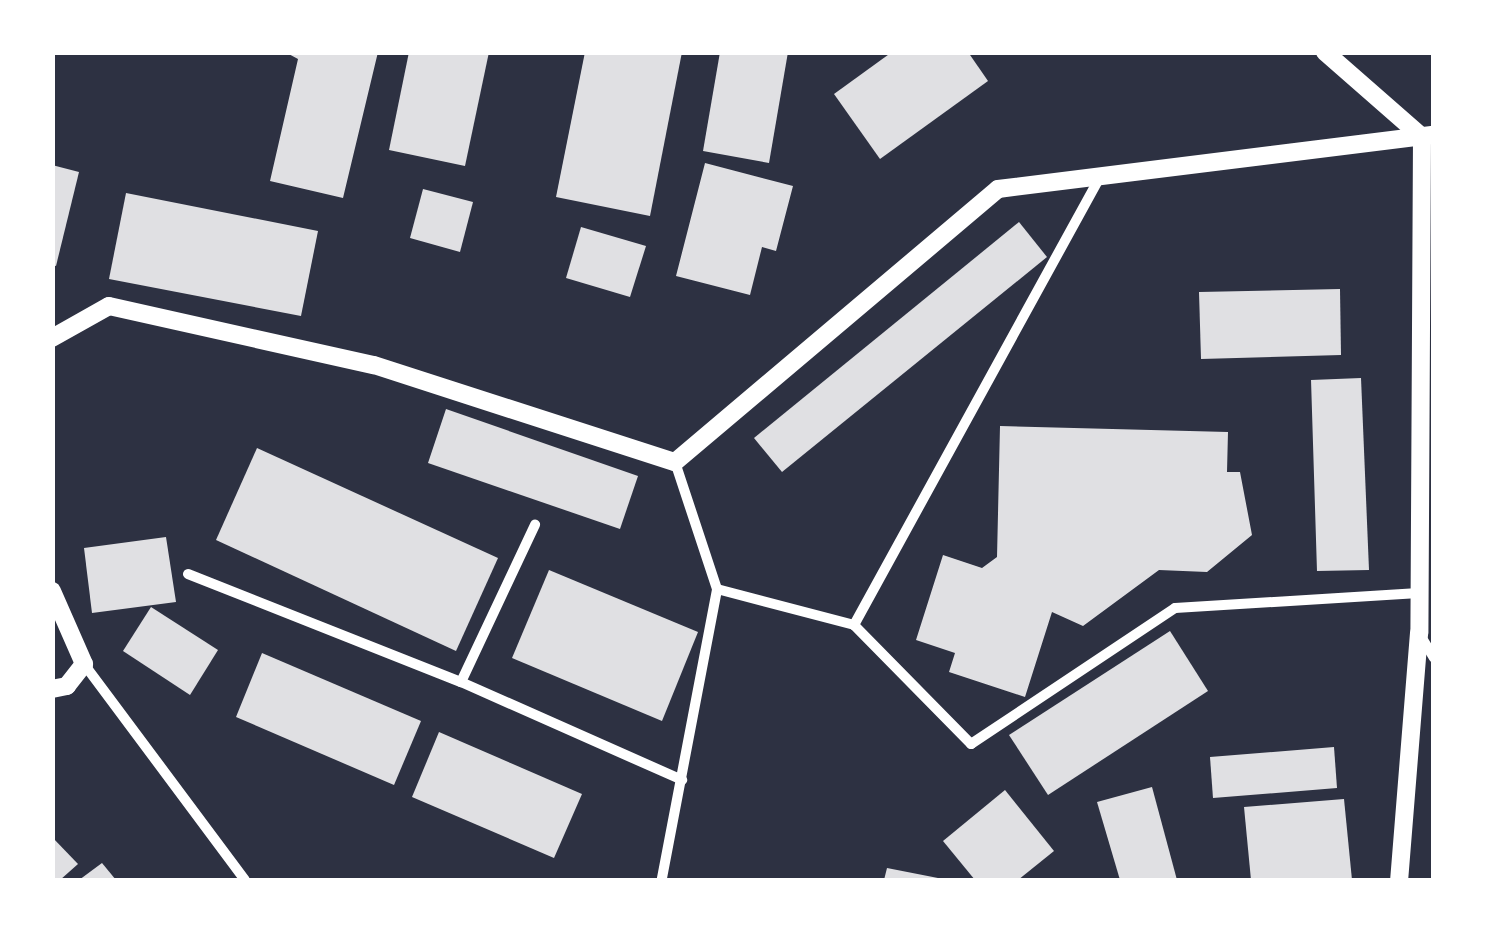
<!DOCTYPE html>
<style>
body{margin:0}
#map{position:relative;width:1486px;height:933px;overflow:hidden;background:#2d3142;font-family:"Times New Roman",serif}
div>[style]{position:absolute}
.building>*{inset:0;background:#e0e0e3}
.minor>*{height:10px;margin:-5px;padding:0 5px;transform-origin:5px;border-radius:5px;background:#fff}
.tertiary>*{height:18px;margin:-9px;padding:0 9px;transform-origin:9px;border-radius:9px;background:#fff}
span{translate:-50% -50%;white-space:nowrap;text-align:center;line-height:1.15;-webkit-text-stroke:9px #fff;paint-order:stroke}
.frame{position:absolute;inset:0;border:55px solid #fff;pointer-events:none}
</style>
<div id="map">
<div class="building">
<div style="clip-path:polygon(285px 52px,378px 52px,343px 198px,270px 181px,298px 59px)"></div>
<div style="clip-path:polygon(409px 52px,489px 52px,465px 166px,389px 150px)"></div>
<div style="clip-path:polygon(585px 52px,682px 52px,650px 216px,556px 197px)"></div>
<div style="clip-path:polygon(720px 52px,788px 52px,769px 163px,703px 151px)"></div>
<div style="clip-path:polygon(892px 52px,968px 52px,988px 81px,880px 159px,834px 94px)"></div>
<div style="clip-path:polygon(705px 163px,793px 186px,776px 251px,762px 247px,750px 295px,676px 276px)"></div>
<div style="clip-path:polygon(52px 165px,79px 172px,56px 266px,52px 265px)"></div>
<div style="clip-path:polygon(423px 189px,473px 202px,460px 252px,410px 238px)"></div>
<div style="clip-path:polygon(126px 193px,318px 231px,301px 316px,109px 279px)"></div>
<div style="clip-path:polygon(1019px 222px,1047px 257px,782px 472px,754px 438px)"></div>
<div style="clip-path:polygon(581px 227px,646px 246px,630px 297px,566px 278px)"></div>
<div style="clip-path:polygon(1340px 289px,1341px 355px,1201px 359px,1199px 292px)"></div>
<div style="clip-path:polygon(1361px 378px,1369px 570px,1317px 571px,1311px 380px)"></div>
<div style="clip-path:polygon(446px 409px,638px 476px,620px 529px,428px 463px)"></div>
<div style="clip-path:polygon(1000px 426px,1228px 432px,1227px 472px,1240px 472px,1252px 535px,1207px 572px,1159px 570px,1083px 626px,1052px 612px,1025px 697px,949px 672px,955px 653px,916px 640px,943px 555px,982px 568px,997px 557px)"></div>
<div style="clip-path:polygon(257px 448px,498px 558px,456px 651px,216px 540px)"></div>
<div style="clip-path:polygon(166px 537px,176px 602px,92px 613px,84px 548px)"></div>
<div style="clip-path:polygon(549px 570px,698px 632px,662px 721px,512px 658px)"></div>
<div style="clip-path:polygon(151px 607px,218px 650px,190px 695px,123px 651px)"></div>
<div style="clip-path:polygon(1170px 631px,1208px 691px,1048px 795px,1009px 735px)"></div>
<div style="clip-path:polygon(262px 653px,421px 721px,394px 785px,236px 717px)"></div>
<div style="clip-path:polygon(439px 732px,582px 794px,554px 858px,412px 797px)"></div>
<div style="clip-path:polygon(1334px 747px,1337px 788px,1213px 798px,1210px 757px)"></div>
<div style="clip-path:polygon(1152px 787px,1177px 880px,1120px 880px,1097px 802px)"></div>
<div style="clip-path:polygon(1005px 790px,1054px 851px,1018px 880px,975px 880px,943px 841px)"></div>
<div style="clip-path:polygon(1344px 799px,1352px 880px,1251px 880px,1244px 807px)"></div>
<div style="clip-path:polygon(52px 837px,78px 864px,60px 880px,52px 880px)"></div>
<div style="clip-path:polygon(102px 863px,116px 880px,79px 880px)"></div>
<div style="clip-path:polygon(887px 868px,943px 879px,942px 880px,884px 880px)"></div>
</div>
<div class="minor">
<div style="left:675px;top:462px;width:134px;rotate:71.7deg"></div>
<div style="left:717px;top:589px;width:142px;rotate:14.7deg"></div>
<div style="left:854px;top:625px;width:511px;rotate:-61.23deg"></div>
<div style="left:188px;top:574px;width:294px;rotate:21.6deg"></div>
<div style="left:461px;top:682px;width:242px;rotate:23.9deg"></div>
<div style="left:854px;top:625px;width:167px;rotate:45.5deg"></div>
<div style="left:971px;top:744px;width:245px;rotate:-33.7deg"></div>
<div style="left:1175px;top:608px;width:244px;rotate:-3.5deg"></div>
<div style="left:1422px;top:638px;width:23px;rotate:59deg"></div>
<div style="left:84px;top:664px;width:269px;rotate:53.3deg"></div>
<div style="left:461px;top:682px;width:174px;rotate:-64.8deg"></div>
<div style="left:662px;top:878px;width:294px;rotate:-79.2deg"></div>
</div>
<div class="tertiary">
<div style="left:1325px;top:52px;width:129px;rotate:41.2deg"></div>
<div style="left:1422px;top:137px;width:496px;rotate:90.3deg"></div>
<div style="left:1419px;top:633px;width:248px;rotate:94.6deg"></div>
<div style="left:52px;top:338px;width:65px;rotate:-29.3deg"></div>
<div style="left:109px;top:306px;width:271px;rotate:12.6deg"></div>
<div style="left:374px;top:365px;width:316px;rotate:17.9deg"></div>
<div style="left:675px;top:462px;width:423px;rotate:-40.2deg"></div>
<div style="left:998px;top:189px;width:439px;rotate:-7.1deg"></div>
<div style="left:52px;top:591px;width:80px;rotate:66.3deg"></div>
<div style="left:84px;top:664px;width:28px;rotate:128deg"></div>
<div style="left:67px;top:686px;width:15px;rotate:169deg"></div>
</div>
<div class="frame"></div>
</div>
